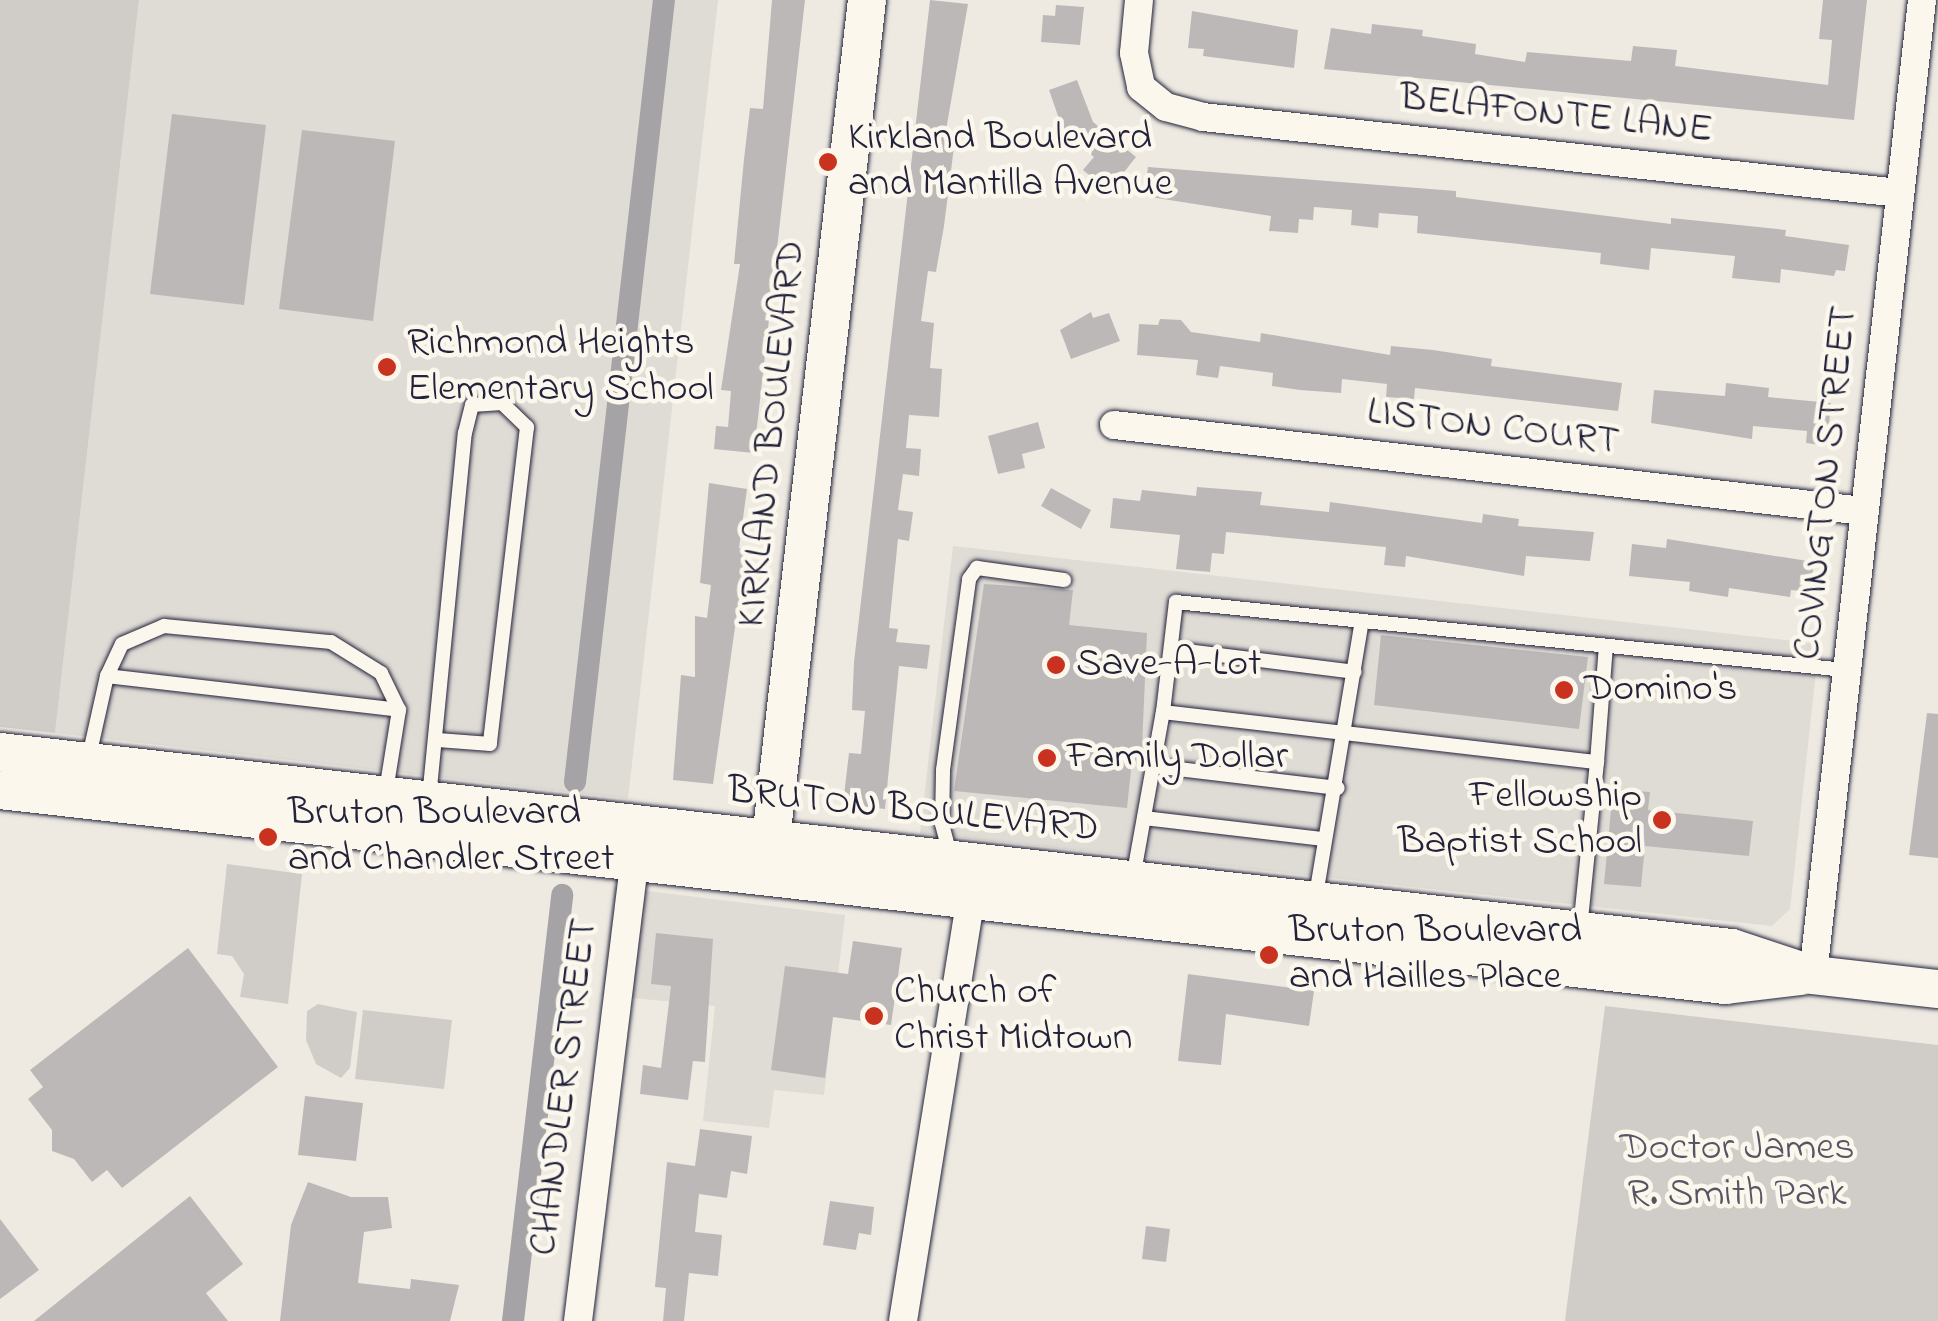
<!DOCTYPE html>
<style>
body{margin:0}
#map{position:relative;width:1938px;height:1321px;overflow:hidden;background:#eeeae2;font-family:"Indie Flower",sans-serif}
div>[style]{position:absolute}
.built>*{inset:0;background:#dfdbd5}
.green>*{inset:0;background:#d0cdc9}
.canal>*{height:22px;margin:-11px;padding:0 11px;transform-origin:11px;border-radius:11px;background:#a6a3a7}
.building>*{inset:0;background:#bcb8b8}
.roads{filter:drop-shadow(0 0 2px #22223b) drop-shadow(0 0 2px #22223b)}
.lane>*{height:14px;margin:-7px;padding:0 7px;transform-origin:7px;border-radius:7px;background:#fbf7ec}
.street>*{height:28px;margin:-14px;padding:0 14px;transform-origin:14px;border-radius:14px;background:#fbf7ec}
.secondary>*{height:38px;margin:-19px;padding:0 19px;transform-origin:19px;border-radius:19px;background:#fbf7ec}
.dots>*{width:28px;height:28px;translate:-50% -50%;box-sizing:border-box;border:5px solid #fbf7ec;border-radius:50%}
span{translate:-50% -50%;white-space:nowrap;text-align:center;line-height:1.15;-webkit-text-stroke:9px #fbf7ec;paint-order:stroke}
.street-label{font-size:40px;color:#22223b}
.poi-label{font-size:40px;color:#22223b}
.left{translate:0 -50%;text-align:left}
.right{translate:-100% -50%;text-align:right}
.park-label{font-size:40px;color:#565566}
</style>
<div id="map">
<div class="built">
<div style="clip-path:polygon(139px 0,718px 0,628px 799px,55px 733px)"></div>
<div style="clip-path:polygon(953px 546px,1819px 644px,1790px 909px,1772px 926px,920px 833px)"></div>
<div style="clip-path:polygon(614px 887px,845px 915px,824px 1095px,774px 1090px,769px 1128px,703px 1121px,715px 1006px,602px 995px)"></div>
</div>
<div class="green">
<div style="clip-path:polygon(0 0,139px 0,55px 733px,0 727px)"></div>
<div style="clip-path:polygon(227px 864px,302px 874px,288px 1004px,240px 997px,244px 974px,232px 956px,217px 954px)"></div>
<div style="clip-path:polygon(318px 1004px,357px 1012px,350px 1068px,341px 1078px,316px 1064px,306px 1040px,307px 1011px)"></div>
<div style="clip-path:polygon(1605px 1006px,1938px 1045px,1938px 1321px,1565px 1321px)"></div>
<div style="clip-path:polygon(363px 1010px,452px 1020px,444px 1089px,355px 1079px)"></div>
</div>
<div class="canal">
<div style="left:575px;top:782px;width:787px;rotate:-83.51deg"></div>
<div style="left:513px;top:1321px;width:429px;rotate:-83.4deg"></div>
</div>
<div class="building">
<div style="clip-path:polygon(772px 0,805px 0,754px 453px,714px 449px,716px 426px,728px 427px,731px 391px,721px 390px,740px 264px,734px 264px,744px 159px,750px 108px,763px 109px)"></div>
<div style="clip-path:polygon(930px 0,968px 4px,946px 130px,956px 131px,944px 226px,936px 272px,928px 271px,921px 321px,934px 323px,930px 368px,942px 369px,939px 417px,909px 415px,906px 448px,921px 449px,919px 476px,903px 474px,898px 510px,913px 512px,909px 541px,898px 539px,889px 628px,898px 629px,896px 642px,930px 645px,927px 669px,899px 666px,885px 809px,843px 804px,849px 753px,861px 754px,865px 711px,852px 710px,854px 662px)"></div>
<div style="clip-path:polygon(1823px 0,1867px 0,1854px 120px,1324px 69px,1331px 28px,1371px 34px,1372px 24px,1423px 30px,1422px 36px,1476px 44px,1475px 54px,1525px 62px,1527px 52px,1631px 61px,1633px 46px,1677px 50px,1675px 66px,1828px 85px,1832px 40px,1819px 39px)"></div>
<div style="clip-path:polygon(1056px 5px,1084px 7px,1080px 45px,1041px 42px,1043px 15px,1055px 16px)"></div>
<div style="clip-path:polygon(1192px 11px,1298px 30px,1294px 68px,1203px 56px,1204px 49px,1188px 48px)"></div>
<div style="clip-path:polygon(1077px 80px,1093px 122px,1136px 157px,1109px 191px,1083px 170px,1094px 157px,1064px 133px,1049px 90px)"></div>
<div style="clip-path:polygon(172px 114px,266px 125px,244px 305px,150px 294px)"></div>
<div style="clip-path:polygon(302px 130px,395px 141px,373px 321px,279px 309px)"></div>
<div style="clip-path:polygon(1148px 167px,1456px 191px,1456px 197px,1671px 224px,1671px 218px,1786px 230px,1785px 236px,1849px 245px,1845px 271px,1836px 270px,1834px 276px,1781px 269px,1780px 283px,1732px 278px,1735px 256px,1651px 248px,1649px 270px,1600px 264px,1601px 253px,1417px 233px,1418px 216px,1379px 213px,1378px 228px,1351px 225px,1352px 210px,1314px 207px,1313px 220px,1299px 219px,1298px 233px,1269px 231px,1271px 216px,1144px 196px)"></div>
<div style="clip-path:polygon(1091px 312px,1093px 318px,1109px 313px,1120px 341px,1071px 359px,1060px 330px)"></div>
<div style="clip-path:polygon(1160px 319px,1181px 320px,1191px 332px,1260px 342px,1261px 333px,1390px 355px,1391px 346px,1433px 350px,1492px 359px,1491px 366px,1622px 383px,1618px 411px,1415px 388px,1414px 399px,1386px 397px,1387px 384px,1342px 379px,1341px 393px,1300px 390px,1272px 386px,1273px 373px,1220px 366px,1218px 378px,1196px 375px,1198px 360px,1137px 355px,1139px 324px,1158px 325px)"></div>
<div style="clip-path:polygon(1726px 383px,1769px 388px,1768px 397px,1831px 403px,1827px 446px,1806px 443px,1807px 431px,1753px 426px,1752px 439px,1651px 423px,1654px 390px,1725px 396px)"></div>
<div style="clip-path:polygon(1038px 422px,1045px 448px,1022px 454px,1025px 468px,998px 474px,988px 436px)"></div>
<div style="clip-path:polygon(709px 483px,747px 489px,739px 548px,746px 549px,713px 784px,673px 780px,681px 675px,695px 677px,695px 616px,707px 618px,711px 585px,700px 583px)"></div>
<div style="clip-path:polygon(1197px 487px,1262px 492px,1260px 505px,1329px 512px,1330px 502px,1482px 523px,1483px 514px,1519px 519px,1518px 526px,1594px 532px,1590px 561px,1526px 556px,1524px 576px,1406px 556px,1405px 567px,1384px 565px,1386px 547px,1226px 532px,1224px 554px,1212px 553px,1210px 572px,1176px 569px,1180px 535px,1110px 528px,1113px 498px,1140px 501px,1142px 490px,1196px 496px)"></div>
<div style="clip-path:polygon(1051px 488px,1091px 510px,1081px 529px,1041px 506px)"></div>
<div style="clip-path:polygon(1667px 539px,1814px 562px,1810px 592px,1791px 590px,1790px 597px,1729px 588px,1728px 597px,1689px 591px,1690px 582px,1629px 576px,1632px 544px,1666px 548px)"></div>
<div style="clip-path:polygon(984px 584px,1073px 590px,1069px 625px,1147px 633px,1142px 747px,1131px 770px,1127px 808px,954px 791px)"></div>
<div style="clip-path:polygon(1381px 635px,1588px 657px,1579px 729px,1374px 705px)"></div>
<div style="clip-path:polygon(1927px 713px,1938px 714px,1938px 858px,1909px 855px)"></div>
<div style="clip-path:polygon(1613px 789px,1650px 792px,1648px 810px,1753px 821px,1749px 856px,1645px 846px,1641px 887px,1604px 884px)"></div>
<div style="clip-path:polygon(656px 933px,713px 939px,705px 1062px,693px 1061px,688px 1100px,640px 1094px,643px 1065px,661px 1068px,671px 986px,651px 984px)"></div>
<div style="clip-path:polygon(853px 941px,902px 948px,891px 1025px,833px 1017px,825px 1078px,771px 1070px,785px 966px,848px 974px)"></div>
<div style="clip-path:polygon(188px 948px,278px 1067px,122px 1188px,107px 1170px,92px 1182px,74px 1159px,52px 1151px,52px 1130px,28px 1099px,43px 1087px,30px 1070px)"></div>
<div style="clip-path:polygon(1188px 974px,1314px 991px,1309px 1026px,1226px 1014px,1221px 1065px,1178px 1061px)"></div>
<div style="clip-path:polygon(305px 1096px,363px 1103px,356px 1161px,298px 1155px)"></div>
<div style="clip-path:polygon(700px 1129px,752px 1136px,747px 1174px,731px 1171px,727px 1198px,699px 1194px,695px 1232px,722px 1235px,718px 1276px,689px 1273px,684px 1321px,663px 1321px,666px 1288px,655px 1287px,667px 1162px,695px 1166px)"></div>
<div style="clip-path:polygon(308px 1182px,351px 1197px,388px 1197px,392px 1228px,364px 1232px,358px 1283px,410px 1289px,411px 1279px,459px 1285px,450px 1321px,280px 1321px,291px 1225px)"></div>
<div style="clip-path:polygon(190px 1196px,243px 1264px,206px 1293px,228px 1321px,34px 1321px)"></div>
<div style="clip-path:polygon(830px 1201px,874px 1207px,871px 1235px,859px 1233px,856px 1250px,823px 1245px)"></div>
<div style="clip-path:polygon(0 1219px,39px 1270px,0 1299px)"></div>
<div style="clip-path:polygon(1146px 1226px,1170px 1229px,1166px 1262px,1142px 1259px)"></div>
</div>
<div class="roads">
<div class="lane">
<div style="left:1171px;top:649px;width:185px;rotate:7.1deg"></div>
<div style="left:107px;top:676px;width:294px;rotate:6.6deg"></div>
<div style="left:1163px;top:712px;width:111px;rotate:-83.3deg"></div>
<div style="left:1176px;top:602px;width:673px;rotate:5.8deg"></div>
<div style="left:88px;top:761px;width:87px;rotate:-77.4deg"></div>
<div style="left:107px;top:676px;width:35px;rotate:-65deg"></div>
<div style="left:122px;top:644px;width:46px;rotate:-23.2deg"></div>
<div style="left:164px;top:626px;width:168px;rotate:5.5deg"></div>
<div style="left:331px;top:642px;width:59px;rotate:31.8deg"></div>
<div style="left:381px;top:673px;width:41px;rotate:64.1deg"></div>
<div style="left:399px;top:710px;width:82px;rotate:99.1deg"></div>
<div style="left:1597px;top:762px;width:116px;rotate:-85.6deg"></div>
<div style="left:1153px;top:766px;width:186px;rotate:6.8deg"></div>
<div style="left:429px;top:798px;width:367px;rotate:-84.4deg"></div>
<div style="left:465px;top:433px;width:29px;rotate:-76deg"></div>
<div style="left:472px;top:405px;width:30px;rotate:-4deg"></div>
<div style="left:502px;top:403px;width:35px;rotate:44deg"></div>
<div style="left:527px;top:427px;width:319px;rotate:96.7deg"></div>
<div style="left:490px;top:744px;width:52px;rotate:-175.6deg"></div>
<div style="left:1144px;top:818px;width:179px;rotate:6.7deg"></div>
<div style="left:950px;top:854px;width:31px;rotate:-105deg"></div>
<div style="left:942px;top:824px;width:54px;rotate:-88.9deg"></div>
<div style="left:943px;top:770px;width:193px;rotate:-82.2deg"></div>
<div style="left:969px;top:579px;width:14px;rotate:-54deg"></div>
<div style="left:977px;top:568px;width:88px;rotate:7.9deg"></div>
<div style="left:1133px;top:878px;width:169px;rotate:-79.8deg"></div>
<div style="left:1163px;top:712px;width:437px;rotate:6.6deg"></div>
<div style="left:1597px;top:762px;width:169px;rotate:95.8deg"></div>
<div style="left:1315px;top:901px;width:284px;rotate:-80.5deg"></div>
</div>
<div class="street">
<div style="left:1139px;top:0;width:53px;rotate:95.4deg"></div>
<div style="left:1134px;top:53px;width:35px;rotate:78deg"></div>
<div style="left:1141px;top:87px;width:32px;rotate:39deg"></div>
<div style="left:1166px;top:107px;width:38px;rotate:15deg"></div>
<div style="left:1203px;top:117px;width:700px;rotate:6.23deg"></div>
<div style="left:1114px;top:425px;width:754px;rotate:6.55deg"></div>
<div style="left:1813px;top:975px;width:981px;rotate:-83.62deg"></div>
<div style="left:578px;top:1321px;width:461px;rotate:-83deg"></div>
<div style="left:903px;top:1321px;width:443px;rotate:-80.9deg"></div>
</div>
<div class="secondary">
<div style="left:0;top:752px;width:1743px;rotate:6.46deg"></div>
<div style="left:1732px;top:948px;width:85px;rotate:18.4deg"></div>
<div style="left:1813px;top:975px;width:126px;rotate:6.4deg"></div>
<div style="left:0;top:790px;width:1737px;rotate:6.45deg"></div>
<div style="left:1726px;top:985px;width:76px;rotate:-6.8deg"></div>
<div style="left:768px;top:865px;width:871px;rotate:-83.47deg"></div>
</div>
</div>
<div class="dots">
<div style="left:828px;top:162px;background:#c8321e"></div>
<div style="left:387px;top:367px;background:#c8321e"></div>
<div style="left:1056px;top:665px;background:#c8321e"></div>
<div style="left:1564px;top:690px;background:#c8321e"></div>
<div style="left:1047px;top:758px;background:#c8321e"></div>
<div style="left:1662px;top:820px;background:#c8321e"></div>
<div style="left:268px;top:837px;background:#c8321e"></div>
<div style="left:1269px;top:955px;background:#c8321e"></div>
<div style="left:874px;top:1016px;background:#c8321e"></div>
</div>
<div class="street-label">
<span style="left:1556px;top:115px;rotate:6deg">BELAFONTE LANE</span>
<span style="left:1493px;top:428px;rotate:7deg">LISTON COURT</span>
<span style="left:773px;top:434px;rotate:-84deg">KIRKLAND BOULEVARD</span>
<span style="left:1827px;top:483px;rotate:-84deg">COVINGTON STREET</span>
<span style="left:913px;top:811px;rotate:6deg">BRUTON BOULEVARD</span>
<span style="left:565px;top:1087px;rotate:-83deg">CHANDLER STREET</span>
</div>
<div class="poi-label">
<span class="left" style="left:848px;top:162px">Kirkland Boulevard<br>and Mantilla Avenue</span>
<span class="left" style="left:407px;top:367px">Richmond Heights<br>Elementary School</span>
<span class="left" style="left:1076px;top:665px">Save-A-Lot</span>
<span class="left" style="left:1584px;top:690px">Domino's</span>
<span class="left" style="left:1067px;top:758px">Family Dollar</span>
<span class="right" style="left:1642px;top:820px">Fellowship<br>Baptist School</span>
<span class="left" style="left:288px;top:837px">Bruton Boulevard<br>and Chandler Street</span>
<span class="left" style="left:1289px;top:955px">Bruton Boulevard<br>and Hailles Place</span>
<span class="left" style="left:894px;top:1016px">Church of<br>Christ Midtown</span>
</div>
<div class="park-label">
<span style="left:1737px;top:1172px">Doctor James<br>R. Smith Park</span>
</div>
</div>
